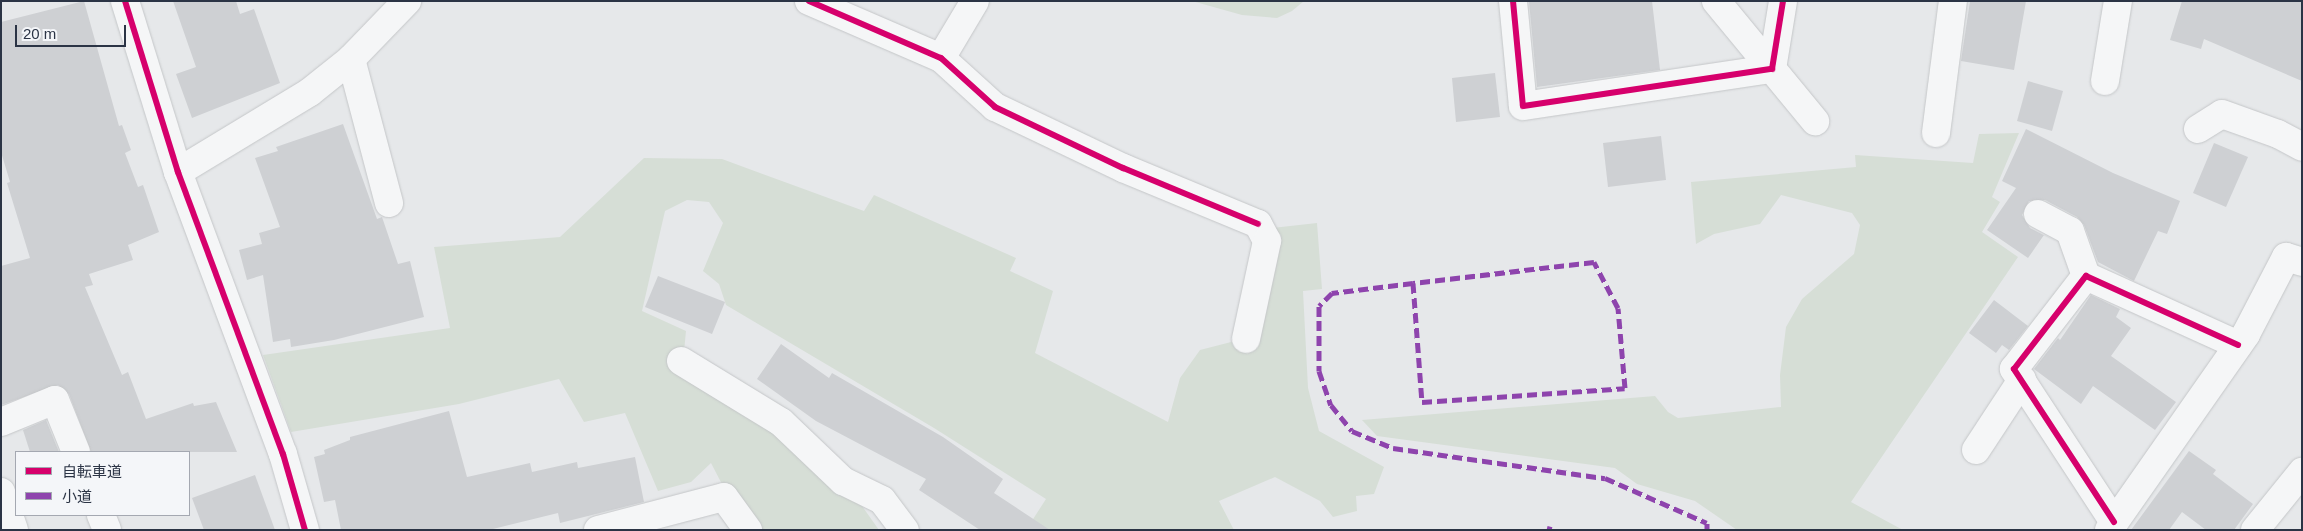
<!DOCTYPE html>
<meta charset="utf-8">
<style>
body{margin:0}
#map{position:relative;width:2303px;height:531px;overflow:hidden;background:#e6e8ea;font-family:Helvetica,"Noto Sans JP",sans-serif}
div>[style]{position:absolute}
.green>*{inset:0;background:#d6ded6}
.building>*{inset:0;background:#ced0d3}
.roads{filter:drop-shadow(0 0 1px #c4c6c8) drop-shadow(0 0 1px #c4c6c8)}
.minor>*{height:28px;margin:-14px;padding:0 14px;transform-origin:14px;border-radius:14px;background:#f5f6f7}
.quiet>*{height:5px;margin-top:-2.5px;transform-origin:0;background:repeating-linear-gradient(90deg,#8e44ad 0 10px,transparent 0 15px)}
.cycleway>*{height:6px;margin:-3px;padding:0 3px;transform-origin:3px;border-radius:3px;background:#d6006c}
span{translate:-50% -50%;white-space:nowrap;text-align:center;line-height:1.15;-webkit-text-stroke:4px #f4f6f9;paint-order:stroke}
.frame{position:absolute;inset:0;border:2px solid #2b3445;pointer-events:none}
.legend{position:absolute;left:15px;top:451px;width:175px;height:65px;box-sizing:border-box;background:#f4f6f9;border:1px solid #a4a8b1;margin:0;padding:6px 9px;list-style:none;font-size:15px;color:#2b3445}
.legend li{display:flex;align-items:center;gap:10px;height:25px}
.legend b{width:25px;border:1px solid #a4a8b1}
.scale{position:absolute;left:15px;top:25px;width:111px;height:22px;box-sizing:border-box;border:2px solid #2b3445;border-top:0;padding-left:6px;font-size:15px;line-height:18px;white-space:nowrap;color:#2b3445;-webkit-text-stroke:4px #f4f6f9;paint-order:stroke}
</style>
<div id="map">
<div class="green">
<div style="clip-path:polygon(1192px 1px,1304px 1px,1292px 11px,1277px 18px,1242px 15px)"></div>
<div style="clip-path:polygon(2019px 133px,1992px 197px,2000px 202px,1982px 232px,2018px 257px,1851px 502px,1903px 530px,1737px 530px,1695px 501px,1637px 484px,1615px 468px,1377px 436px,1362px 420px,1655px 396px,1668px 412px,1678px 418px,1781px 407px,1780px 375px,1786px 327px,1802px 299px,1854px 254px,1860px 225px,1852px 213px,1781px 195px,1760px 224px,1714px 234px,1696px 244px,1691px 182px,1856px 167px,1855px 155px,1973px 163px,1979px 134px)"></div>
<div style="clip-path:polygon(644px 158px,722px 159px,864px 211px,874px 195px,1016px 258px,1010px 271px,1053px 291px,1035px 353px,1168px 422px,1180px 378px,1200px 350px,1235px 341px,1258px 243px,1253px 230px,1317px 223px,1322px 289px,1303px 291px,1308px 388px,1319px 431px,1384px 467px,1374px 494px,1356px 496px,1357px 511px,1333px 517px,1320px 501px,1275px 477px,1219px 501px,1234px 530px,1026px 530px,1046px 499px,934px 428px,726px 305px,719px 284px,703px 271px,723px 223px,709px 202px,687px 200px,665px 211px,642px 311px,686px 331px,682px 373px,732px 400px,811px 463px,862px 506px,879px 530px,760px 530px,724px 488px,711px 463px,691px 482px,658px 491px,625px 413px,584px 422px,559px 379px,459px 404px,291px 432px,263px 355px,450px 328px,434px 247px,560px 237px)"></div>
</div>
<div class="building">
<div style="clip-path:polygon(84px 1px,119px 126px,122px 125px,131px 150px,125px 153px,138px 187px,143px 185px,159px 232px,128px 245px,133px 260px,89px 274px,93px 285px,85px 287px,122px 375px,128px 372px,146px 419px,193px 403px,194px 406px,216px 402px,237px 452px,91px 452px,69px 394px,58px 385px,1px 405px,1px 266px,30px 258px,7px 183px,10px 182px,1px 152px,1px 22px)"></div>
<div style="clip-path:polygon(173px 1px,236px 1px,240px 14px,254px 9px,280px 83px,192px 118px,176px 74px,196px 67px)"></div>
<div style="clip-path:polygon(1529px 1px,1652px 1px,1660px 70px,1537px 87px)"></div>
<div style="clip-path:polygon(1970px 1px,2026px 1px,2014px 70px,1961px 61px)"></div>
<div style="clip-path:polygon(2182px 1px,2302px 1px,2302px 81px,2204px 39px,2201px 49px,2170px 40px)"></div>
<div style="clip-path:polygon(1495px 73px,1500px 117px,1456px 122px,1452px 78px)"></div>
<div style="clip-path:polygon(2028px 81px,2063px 91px,2052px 131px,2017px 121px)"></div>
<div style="clip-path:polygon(343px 124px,377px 219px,382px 217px,398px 264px,410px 261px,424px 317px,334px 340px,291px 347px,290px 339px,273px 342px,263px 275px,247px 280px,239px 250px,262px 244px,259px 233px,280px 227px,255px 158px,278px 151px,276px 147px)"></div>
<div style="clip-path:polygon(2026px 129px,2113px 173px,2180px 201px,2167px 234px,2158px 231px,2134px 281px,2098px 262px,2084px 225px,2077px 217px,2045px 200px,2029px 201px,2022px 215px,2030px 228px,2057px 242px,2044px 235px,2028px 258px,1987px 230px,2016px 188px,2002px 181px)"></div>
<div style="clip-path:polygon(1661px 136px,1666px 180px,1608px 187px,1603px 143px)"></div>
<div style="clip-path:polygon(2214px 143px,2248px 157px,2226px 207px,2193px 193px)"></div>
<div style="clip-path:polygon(658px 276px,725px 302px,712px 334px,645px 307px)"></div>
<div style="clip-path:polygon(2091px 295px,2120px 309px,2116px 317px,2131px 328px,2111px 356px,2176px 402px,2155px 430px,2093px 386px,2081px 404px,2034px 369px,2058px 338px,2060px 340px)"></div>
<div style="clip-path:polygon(1994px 300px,2028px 326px,2009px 350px,2002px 345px,1996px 353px,1969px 333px)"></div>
<div style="clip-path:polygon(781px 344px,829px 378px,832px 373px,943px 437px,1003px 479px,994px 493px,1050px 530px,980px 530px,919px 490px,926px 479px,816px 421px,757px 379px)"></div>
<div style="clip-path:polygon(449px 411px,467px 477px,530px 463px,532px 472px,577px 462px,578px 468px,635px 457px,644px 502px,560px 523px,558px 513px,489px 530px,341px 530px,335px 500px,324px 502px,314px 457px,325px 454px,324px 450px,350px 440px,350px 437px)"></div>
<div style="clip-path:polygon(46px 420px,59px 452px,30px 452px,23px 430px)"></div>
<div style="clip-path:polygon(2189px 451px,2216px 470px,2213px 474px,2253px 504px,2234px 530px,2206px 530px,2182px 512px,2169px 530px,2131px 530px)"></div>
<div style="clip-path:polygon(255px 475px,275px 530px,204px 530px,192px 498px)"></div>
</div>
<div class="roads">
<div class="minor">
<div style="left:125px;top:1px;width:179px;rotate:72.8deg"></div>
<div style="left:178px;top:172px;width:301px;rotate:69.6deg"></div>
<div style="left:283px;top:454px;width:79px;rotate:73.9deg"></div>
<div style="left:809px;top:1px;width:144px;rotate:23.4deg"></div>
<div style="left:941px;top:58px;width:73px;rotate:42.2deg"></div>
<div style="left:995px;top:107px;width:142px;rotate:25.5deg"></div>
<div style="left:1123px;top:168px;width:146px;rotate:22.5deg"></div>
<div style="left:1258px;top:224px;width:19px;rotate:62deg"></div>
<div style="left:1267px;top:241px;width:100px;rotate:102.1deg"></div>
<div style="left:1513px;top:1px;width:105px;rotate:84.6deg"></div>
<div style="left:1523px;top:106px;width:252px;rotate:-8.5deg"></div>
<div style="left:1772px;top:69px;width:69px;rotate:-80.8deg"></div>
<div style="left:1716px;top:1px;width:156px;rotate:50.5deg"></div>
<div style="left:941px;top:58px;width:66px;rotate:-59.2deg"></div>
<div style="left:351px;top:59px;width:149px;rotate:75.2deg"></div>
<div style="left:2105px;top:81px;width:81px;rotate:-80.8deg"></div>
<div style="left:2198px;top:129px;width:28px;rotate:-32deg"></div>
<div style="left:2222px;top:114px;width:59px;rotate:19.7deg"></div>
<div style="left:2278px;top:134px;width:27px;rotate:28deg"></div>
<div style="left:1936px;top:133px;width:133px;rotate:-82.7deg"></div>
<div style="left:178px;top:172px;width:154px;rotate:-31.2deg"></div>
<div style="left:310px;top:92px;width:53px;rotate:-38.8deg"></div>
<div style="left:351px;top:59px;width:81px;rotate:-46deg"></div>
<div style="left:2038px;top:214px;width:36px;rotate:28deg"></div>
<div style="left:2070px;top:231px;width:48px;rotate:70.4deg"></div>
<div style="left:681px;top:361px;width:117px;rotate:31.4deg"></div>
<div style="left:781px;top:422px;width:86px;rotate:43.6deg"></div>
<div style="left:843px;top:481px;width:43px;rotate:26deg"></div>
<div style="left:882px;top:500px;width:38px;rotate:53deg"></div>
<div style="left:1px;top:422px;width:58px;rotate:-22.2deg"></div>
<div style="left:55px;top:400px;width:56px;rotate:68deg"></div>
<div style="left:1976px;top:450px;width:84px;rotate:-56.7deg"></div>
<div style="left:1px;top:492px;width:40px;rotate:71.1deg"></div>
<div style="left:101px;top:515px;width:16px;rotate:68deg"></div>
<div style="left:2114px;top:522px;width:183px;rotate:-123.2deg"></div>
<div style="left:2014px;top:369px;width:118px;rotate:-52.3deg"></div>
<div style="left:2086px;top:276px;width:167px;rotate:24.4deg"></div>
<div style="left:598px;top:530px;width:130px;rotate:-14.7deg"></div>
<div style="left:724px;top:497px;width:41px;rotate:54deg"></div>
<div style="left:2109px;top:530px;width:239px;rotate:-55deg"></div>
<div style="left:2246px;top:334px;width:87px;rotate:-62.5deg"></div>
<div style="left:2286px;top:257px;width:17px;rotate:17deg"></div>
<div style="left:2255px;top:530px;width:75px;rotate:-51deg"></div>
</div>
</div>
<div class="quiet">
<div style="left:1413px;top:283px;width:119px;rotate:85.7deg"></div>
<div style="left:1422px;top:402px;width:203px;rotate:-3.9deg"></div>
<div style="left:1625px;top:388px;width:80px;rotate:-95deg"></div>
<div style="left:1618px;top:308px;width:52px;rotate:-117.6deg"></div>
<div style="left:1594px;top:262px;width:182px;rotate:173.4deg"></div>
<div style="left:1413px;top:283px;width:82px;rotate:173deg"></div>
<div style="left:1332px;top:293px;width:18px;rotate:135deg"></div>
<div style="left:1319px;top:306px;width:65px;rotate:90deg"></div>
<div style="left:1319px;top:371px;width:36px;rotate:71deg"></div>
<div style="left:1331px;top:405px;width:33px;rotate:51deg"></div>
<div style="left:1352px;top:431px;width:44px;rotate:22.5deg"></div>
<div style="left:1393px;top:448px;width:214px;rotate:8.1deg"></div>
<div style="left:1605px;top:478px;width:111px;rotate:23.8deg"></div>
<div style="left:1707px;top:523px;width:7px;rotate:90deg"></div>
<div style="left:1549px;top:530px;width:4px;rotate:-76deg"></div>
</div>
<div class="cycleway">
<div style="left:125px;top:1px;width:179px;rotate:72.8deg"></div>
<div style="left:178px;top:172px;width:301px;rotate:69.6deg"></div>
<div style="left:283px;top:454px;width:79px;rotate:73.9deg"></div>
<div style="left:809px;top:1px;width:144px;rotate:23.4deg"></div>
<div style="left:941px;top:58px;width:73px;rotate:42.2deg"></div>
<div style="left:995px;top:107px;width:142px;rotate:25.5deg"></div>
<div style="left:1123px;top:168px;width:146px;rotate:22.5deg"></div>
<div style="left:1513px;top:1px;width:105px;rotate:84.6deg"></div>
<div style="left:1523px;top:106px;width:252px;rotate:-8.5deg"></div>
<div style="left:1772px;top:69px;width:69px;rotate:-80.8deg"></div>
<div style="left:2114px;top:522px;width:183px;rotate:-123.2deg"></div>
<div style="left:2014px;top:369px;width:118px;rotate:-52.3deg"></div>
<div style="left:2086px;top:276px;width:167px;rotate:24.4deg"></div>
</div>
<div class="frame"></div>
<ul class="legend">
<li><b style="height:6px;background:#d6006c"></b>自転車道</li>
<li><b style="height:6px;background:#8e44ad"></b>小道</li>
</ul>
<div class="scale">20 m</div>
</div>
